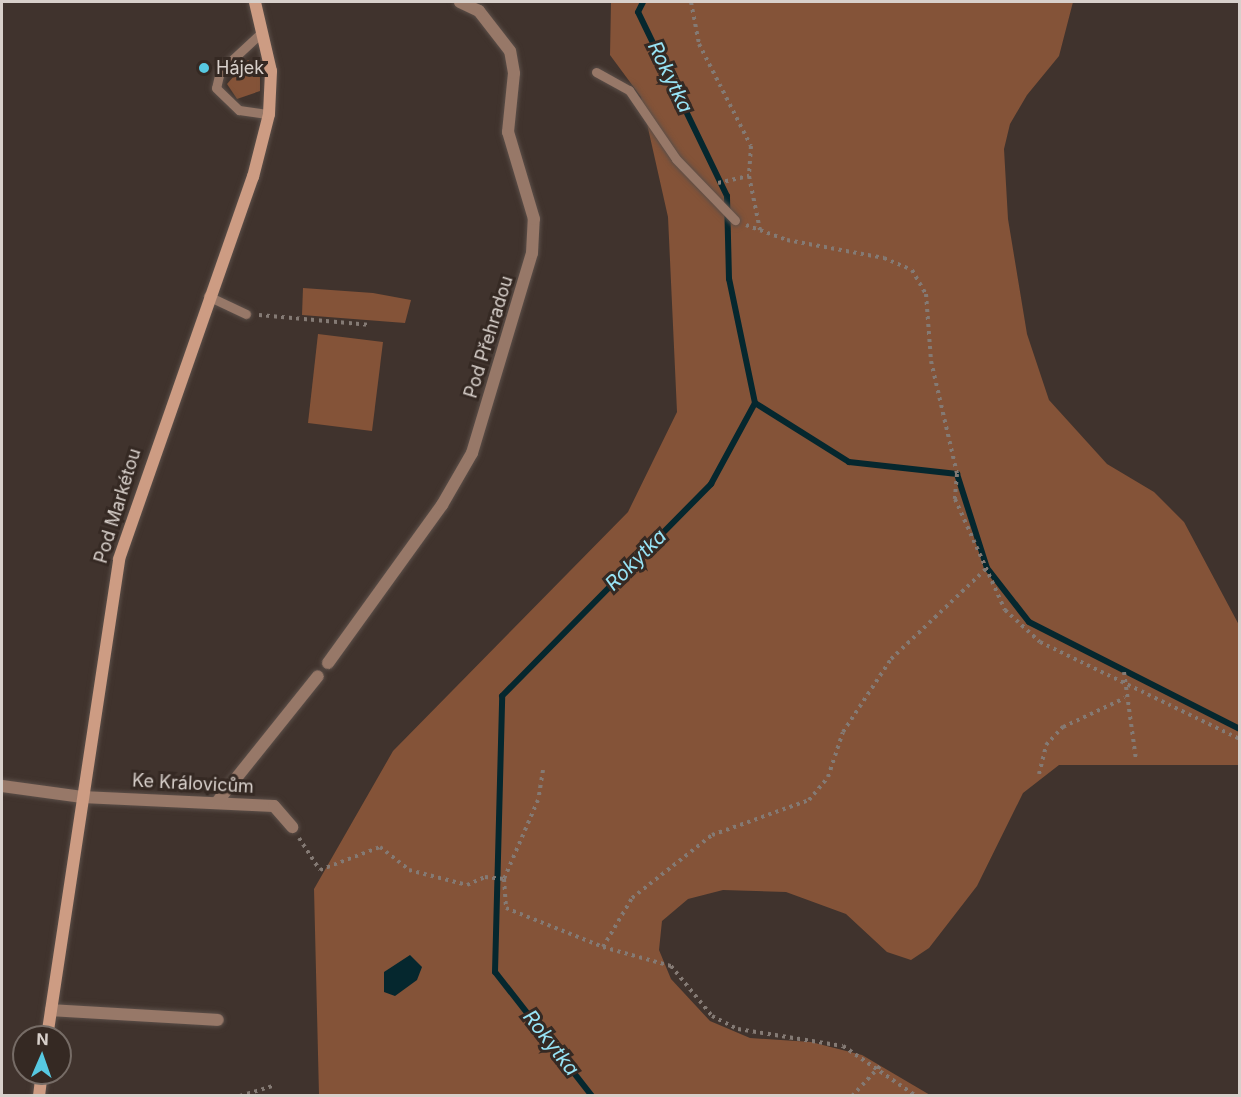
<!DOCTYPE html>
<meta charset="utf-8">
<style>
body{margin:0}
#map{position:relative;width:1241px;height:1097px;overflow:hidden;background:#40332d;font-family:Inter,sans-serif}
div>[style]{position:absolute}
.green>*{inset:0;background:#845338}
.water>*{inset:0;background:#05272e}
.stream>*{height:6px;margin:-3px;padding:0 3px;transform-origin:3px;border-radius:3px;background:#05272e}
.path>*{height:4px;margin-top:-2px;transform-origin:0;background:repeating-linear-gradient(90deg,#847a74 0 3px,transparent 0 7.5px)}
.roads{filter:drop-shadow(0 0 2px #5b4f49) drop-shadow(0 0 2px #5b4f49)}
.lane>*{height:9px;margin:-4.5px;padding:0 4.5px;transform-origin:4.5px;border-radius:4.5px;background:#977868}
.street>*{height:12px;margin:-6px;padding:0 6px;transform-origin:6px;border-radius:6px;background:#977868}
.secondary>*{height:12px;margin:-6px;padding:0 6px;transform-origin:6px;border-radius:6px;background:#cd9c83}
.dots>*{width:16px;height:16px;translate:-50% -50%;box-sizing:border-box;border:3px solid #352923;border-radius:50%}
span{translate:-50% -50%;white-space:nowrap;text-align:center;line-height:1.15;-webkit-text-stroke:6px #352923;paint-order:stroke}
.poi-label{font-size:18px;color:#d8d0cb}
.left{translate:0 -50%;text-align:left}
.street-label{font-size:18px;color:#d8d0cb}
.water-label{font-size:20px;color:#97e3f5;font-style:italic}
.frame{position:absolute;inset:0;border:3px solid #d8d0cb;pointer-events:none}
.north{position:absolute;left:12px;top:1025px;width:60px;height:60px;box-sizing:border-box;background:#352923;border:2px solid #766c66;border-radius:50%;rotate:2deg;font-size:16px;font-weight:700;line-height:24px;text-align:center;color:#d8d0cb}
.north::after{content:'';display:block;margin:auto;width:21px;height:27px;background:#57c9e2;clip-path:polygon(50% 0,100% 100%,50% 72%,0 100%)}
</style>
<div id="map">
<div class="green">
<div style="clip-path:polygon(611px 2px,1073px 2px,1059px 56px,1027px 95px,1010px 124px,1004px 149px,1008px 219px,1027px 334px,1049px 400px,1107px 464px,1154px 492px,1184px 522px,1239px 625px,1239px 765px,1059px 765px,1023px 793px,977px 886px,929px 948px,911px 960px,887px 952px,846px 914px,786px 892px,723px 890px,688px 899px,662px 921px,659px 950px,671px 979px,710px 1021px,750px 1038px,811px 1042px,862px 1055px,930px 1095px,319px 1095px,314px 889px,393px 751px,628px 512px,677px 412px,668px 217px,641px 97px,610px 55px)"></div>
<div style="clip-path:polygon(248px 60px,260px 70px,260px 91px,237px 99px,227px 84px)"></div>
<div style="clip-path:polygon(303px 288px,373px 293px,411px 300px,405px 323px,302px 315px)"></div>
<div style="clip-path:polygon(318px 334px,383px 342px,372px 431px,308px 423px)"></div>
</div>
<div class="water">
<div style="clip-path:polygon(410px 955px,422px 967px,417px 980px,395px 996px,384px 992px,384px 972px)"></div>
</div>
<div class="stream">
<div style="left:755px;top:403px;width:111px;rotate:32.1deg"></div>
<div style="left:849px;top:462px;width:109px;rotate:6.3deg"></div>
<div style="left:957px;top:474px;width:99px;rotate:72.3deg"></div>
<div style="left:987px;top:568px;width:68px;rotate:52.1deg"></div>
<div style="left:1029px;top:622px;width:237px;rotate:26.9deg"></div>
<div style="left:592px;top:1096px;width:157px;rotate:-128deg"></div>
<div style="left:495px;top:972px;width:276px;rotate:-88.5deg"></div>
<div style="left:502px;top:696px;width:298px;rotate:-45.4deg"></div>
<div style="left:711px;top:484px;width:92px;rotate:-61.5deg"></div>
<div style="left:755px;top:403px;width:127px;rotate:-101.8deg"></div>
<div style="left:729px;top:279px;width:83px;rotate:-91.4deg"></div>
<div style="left:727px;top:196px;width:204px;rotate:-115.8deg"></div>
<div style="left:638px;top:12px;width:11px;rotate:-63deg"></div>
</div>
<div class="path">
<div style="left:691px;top:2px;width:43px;rotate:79.2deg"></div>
<div style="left:699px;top:44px;width:114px;rotate:63deg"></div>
<div style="left:751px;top:146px;width:30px;rotate:94deg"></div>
<div style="left:749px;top:176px;width:55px;rotate:78.5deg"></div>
<div style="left:718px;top:183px;width:32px;rotate:-13deg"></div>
<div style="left:746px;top:225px;width:44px;rotate:20.1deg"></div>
<div style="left:787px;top:240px;width:99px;rotate:10.5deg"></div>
<div style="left:884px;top:258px;width:30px;rotate:23deg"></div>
<div style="left:912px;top:270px;width:28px;rotate:60deg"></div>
<div style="left:926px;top:294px;width:67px;rotate:85.7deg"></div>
<div style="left:931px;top:361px;width:116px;rotate:77deg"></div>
<div style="left:957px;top:474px;width:25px;rotate:95deg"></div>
<div style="left:955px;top:499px;width:122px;rotate:65.8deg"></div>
<div style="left:1005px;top:610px;width:47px;rotate:42.4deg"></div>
<div style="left:1040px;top:642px;width:222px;rotate:25.9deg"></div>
<div style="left:259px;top:315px;width:112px;rotate:5.1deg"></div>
<div style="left:1124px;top:672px;width:89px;rotate:82.2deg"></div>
<div style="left:543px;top:770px;width:30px;rotate:99deg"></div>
<div style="left:538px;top:800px;width:86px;rotate:113.3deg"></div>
<div style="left:504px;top:879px;width:29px;rotate:86deg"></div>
<div style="left:506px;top:908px;width:105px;rotate:21.9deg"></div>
<div style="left:603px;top:947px;width:71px;rotate:15.6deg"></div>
<div style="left:671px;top:966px;width:65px;rotate:50.6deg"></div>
<div style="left:712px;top:1016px;width:29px;rotate:27deg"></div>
<div style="left:738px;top:1029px;width:106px;rotate:9.2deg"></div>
<div style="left:843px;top:1046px;width:88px;rotate:34.4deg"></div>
<div style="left:1039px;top:774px;width:30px;rotate:-76deg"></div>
<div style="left:1046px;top:745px;width:25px;rotate:-47deg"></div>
<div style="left:1063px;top:727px;width:68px;rotate:-25.1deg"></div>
<div style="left:299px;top:838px;width:38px;rotate:57deg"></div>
<div style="left:320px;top:870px;width:64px;rotate:-21deg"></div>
<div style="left:380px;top:847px;width:37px;rotate:38deg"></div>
<div style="left:409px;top:870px;width:60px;rotate:14.5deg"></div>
<div style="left:467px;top:885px;width:20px;rotate:-24deg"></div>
<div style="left:485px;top:877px;width:19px;rotate:6deg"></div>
<div style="left:603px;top:947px;width:57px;rotate:-59.4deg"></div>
<div style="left:632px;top:898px;width:102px;rotate:-38.2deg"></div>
<div style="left:712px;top:835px;width:103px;rotate:-19.8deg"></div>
<div style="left:809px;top:800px;width:30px;rotate:-50deg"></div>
<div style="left:828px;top:777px;width:47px;rotate:-71.6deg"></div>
<div style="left:843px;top:732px;width:87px;rotate:-56.7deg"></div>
<div style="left:891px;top:659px;width:132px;rotate:-43.5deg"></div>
<div style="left:240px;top:1096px;width:37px;rotate:-17deg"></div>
<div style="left:852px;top:1096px;width:41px;rotate:-47deg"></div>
</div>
<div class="roads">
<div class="lane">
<div style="left:262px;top:32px;width:57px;rotate:137.1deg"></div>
<div style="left:220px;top:71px;width:17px;rotate:103deg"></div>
<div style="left:216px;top:88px;width:32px;rotate:44deg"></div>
<div style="left:239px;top:110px;width:30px;rotate:8deg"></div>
<div style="left:596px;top:72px;width:38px;rotate:29deg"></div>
<div style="left:629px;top:90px;width:83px;rotate:55.7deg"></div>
<div style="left:676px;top:159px;width:85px;rotate:46deg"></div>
<div style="left:208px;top:296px;width:42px;rotate:25.3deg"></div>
</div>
<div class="street">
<div style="left:328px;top:663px;width:195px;rotate:-54.2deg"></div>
<div style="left:442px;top:505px;width:60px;rotate:-60deg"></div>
<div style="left:472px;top:453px;width:209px;rotate:-73.3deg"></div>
<div style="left:532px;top:253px;width:34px;rotate:-87deg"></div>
<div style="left:534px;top:219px;width:91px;rotate:-106.6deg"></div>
<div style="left:508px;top:132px;width:59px;rotate:-84.2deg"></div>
<div style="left:514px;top:73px;width:22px;rotate:-100deg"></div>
<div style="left:510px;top:51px;width:51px;rotate:-127.8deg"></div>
<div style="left:479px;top:11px;width:21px;rotate:-155deg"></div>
<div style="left:2px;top:786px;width:81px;rotate:7.8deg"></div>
<div style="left:82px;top:797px;width:192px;rotate:2.7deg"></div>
<div style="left:274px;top:806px;width:28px;rotate:49deg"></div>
<div style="left:217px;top:802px;width:161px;rotate:-51.3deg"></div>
<div style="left:51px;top:1010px;width:167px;rotate:3.4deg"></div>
</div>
<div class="secondary">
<div style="left:47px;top:1037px;width:483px;rotate:-81.4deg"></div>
<div style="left:119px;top:559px;width:405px;rotate:-70.7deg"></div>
<div style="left:253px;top:177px;width:65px;rotate:-75.7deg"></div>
<div style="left:269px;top:114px;width:43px;rotate:-87.3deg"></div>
<div style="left:271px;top:71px;width:71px;rotate:-103.1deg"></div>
<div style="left:39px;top:1096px;width:23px;rotate:-83deg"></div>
</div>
</div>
<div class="dots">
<div style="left:204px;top:68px;background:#57c9e2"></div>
</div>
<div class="poi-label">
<span class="left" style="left:216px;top:68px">Hájek</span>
</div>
<div class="street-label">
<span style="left:489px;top:337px;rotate:-73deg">Pod Přehradou</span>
<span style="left:118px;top:506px;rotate:-73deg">Pod Markétou</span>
<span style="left:193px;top:784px;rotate:3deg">Ke Královicům</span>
</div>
<div class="water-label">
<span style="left:670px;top:77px;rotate:64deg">Rokytka</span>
<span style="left:636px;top:560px;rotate:-45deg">Rokytka</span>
<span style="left:551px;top:1043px;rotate:52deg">Rokytka</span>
</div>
<div class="frame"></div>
<div class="north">N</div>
</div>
